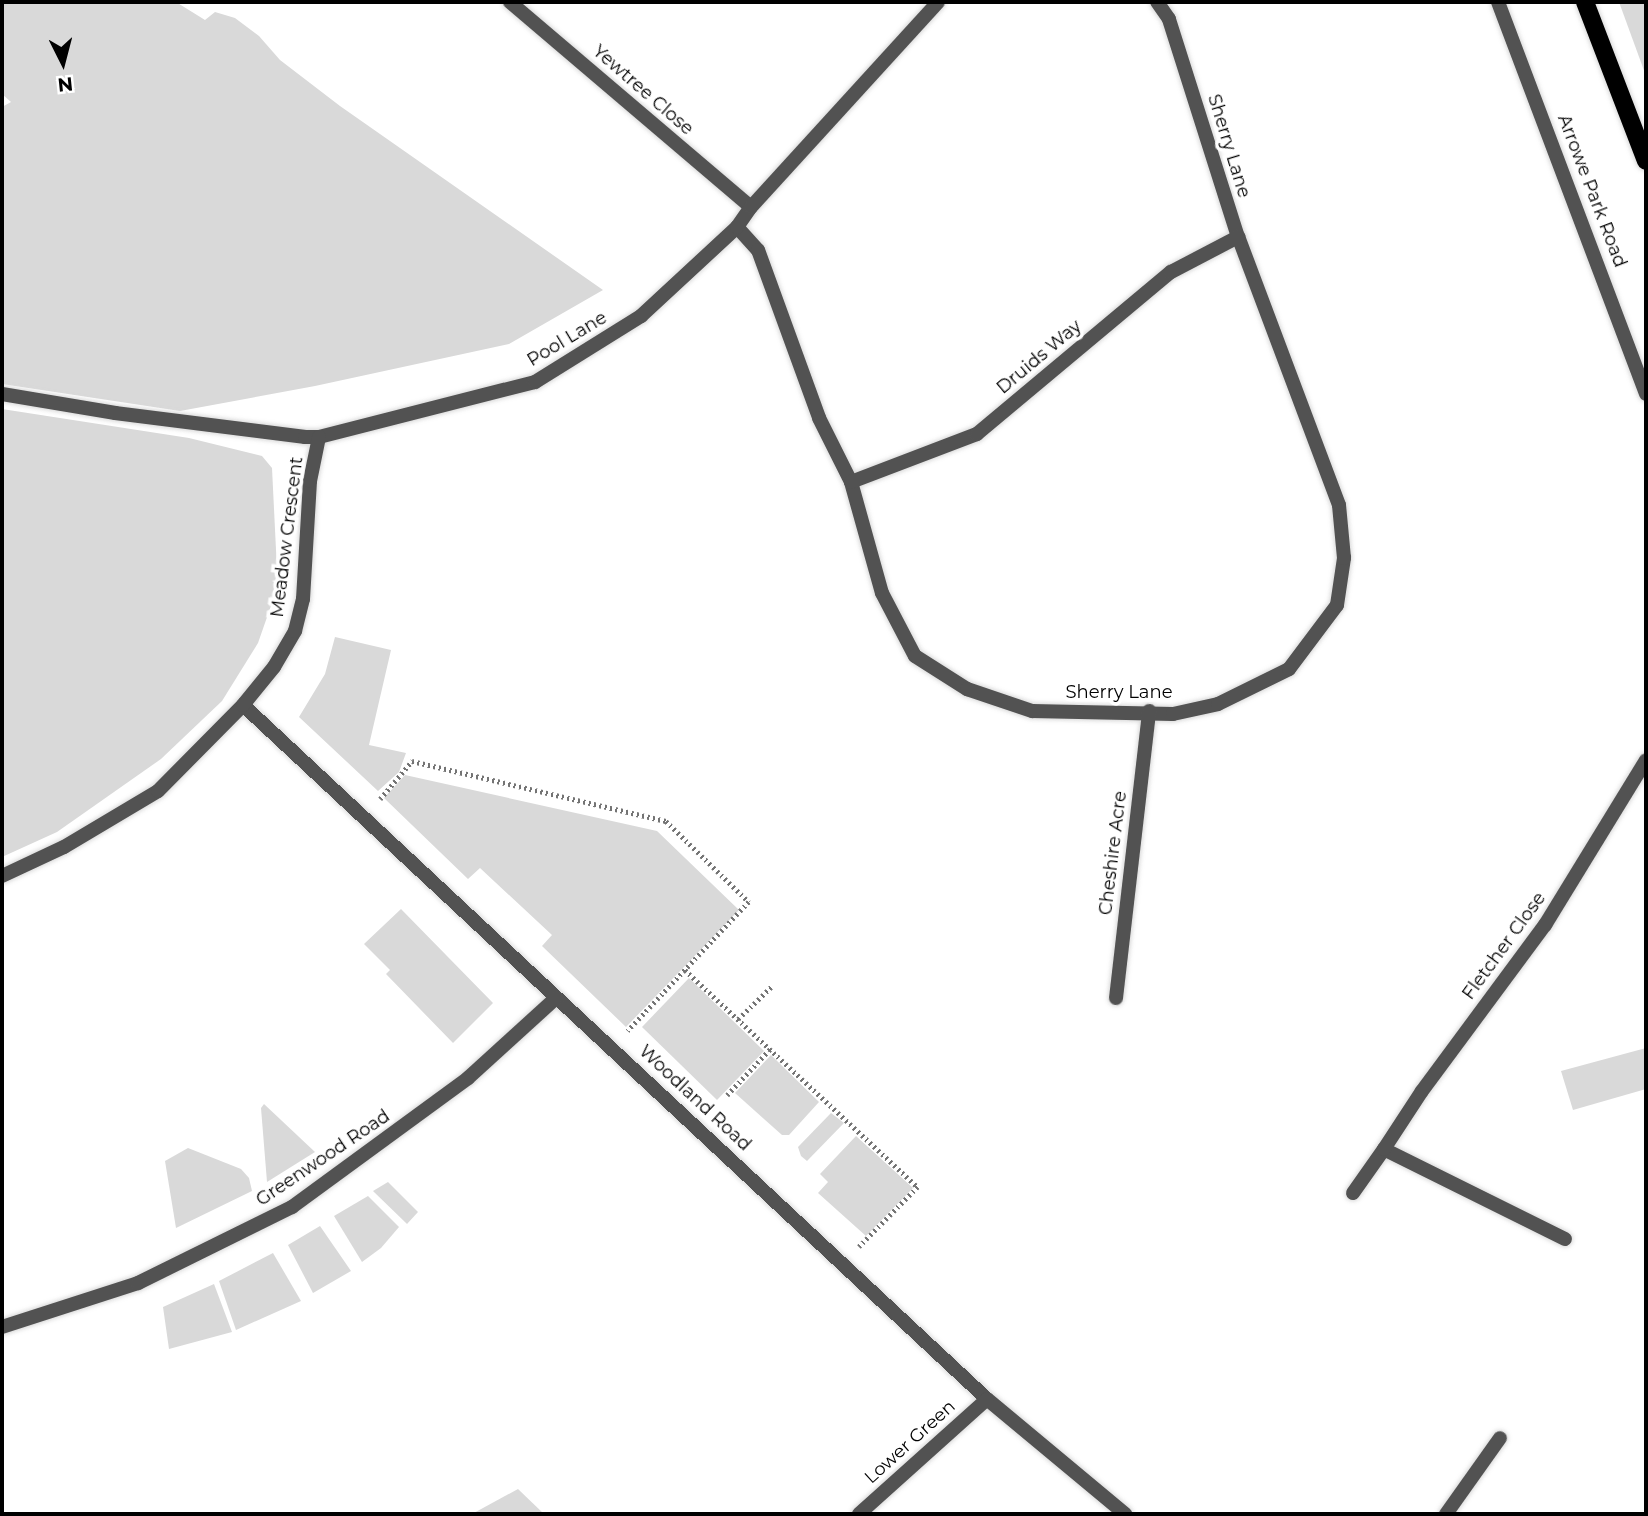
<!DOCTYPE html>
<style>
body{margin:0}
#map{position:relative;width:1648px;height:1516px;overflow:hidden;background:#fff;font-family:Montserrat,sans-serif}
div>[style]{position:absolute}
.green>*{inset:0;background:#d9d9d9}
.path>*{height:4.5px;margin-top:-2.25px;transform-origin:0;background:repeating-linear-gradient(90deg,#747474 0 2px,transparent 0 5.5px)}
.roads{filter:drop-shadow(0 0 2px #dbdbdb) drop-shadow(0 0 2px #dbdbdb)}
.street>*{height:14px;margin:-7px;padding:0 7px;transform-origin:7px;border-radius:7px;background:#525252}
.primary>*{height:18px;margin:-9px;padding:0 9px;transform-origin:9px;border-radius:9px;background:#000}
span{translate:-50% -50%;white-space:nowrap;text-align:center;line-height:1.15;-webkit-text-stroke:7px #fff;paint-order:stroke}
.street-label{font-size:18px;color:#000}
.frame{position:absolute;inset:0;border:4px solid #000;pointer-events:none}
.north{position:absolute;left:28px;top:28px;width:70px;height:70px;-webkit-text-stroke:5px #fff;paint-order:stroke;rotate:174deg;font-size:19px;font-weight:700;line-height:28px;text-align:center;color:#000}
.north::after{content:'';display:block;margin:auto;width:24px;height:32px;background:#000;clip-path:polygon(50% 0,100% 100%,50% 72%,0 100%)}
</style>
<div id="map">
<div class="green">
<div style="clip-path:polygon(2px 2px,176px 2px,205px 20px,215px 12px,235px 18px,259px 36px,280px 60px,340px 106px,603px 290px,509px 344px,315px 386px,180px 411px,2px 384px,2px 107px,11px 102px,2px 94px)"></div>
<div style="clip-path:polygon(1619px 2px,1646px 2px,1646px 76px)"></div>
<div style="clip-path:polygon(2px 409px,189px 438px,262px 456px,272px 468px,277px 570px,273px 600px,258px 643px,222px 701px,161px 759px,57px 832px,2px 857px)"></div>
<div style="clip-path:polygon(335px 637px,391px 650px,369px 745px,406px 753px,399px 772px,378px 791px,299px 717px,325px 674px)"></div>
<div style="clip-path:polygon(405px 775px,657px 831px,739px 910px,626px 1027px,542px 946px,552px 935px,480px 868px,468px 879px,384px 798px)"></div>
<div style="clip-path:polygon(401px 909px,493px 1003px,453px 1043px,386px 974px,390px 970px,364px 944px)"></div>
<div style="clip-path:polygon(689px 978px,764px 1051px,717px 1100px,642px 1027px)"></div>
<div style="clip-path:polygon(1646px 1048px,1646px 1089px,1573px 1110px,1561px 1071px)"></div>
<div style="clip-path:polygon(771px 1055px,819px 1102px,789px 1135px,782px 1135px,735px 1093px)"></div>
<div style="clip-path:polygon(264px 1104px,315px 1152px,267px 1182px,261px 1108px)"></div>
<div style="clip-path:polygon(831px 1113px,844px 1123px,807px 1161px,801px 1156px,798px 1147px)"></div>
<div style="clip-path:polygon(856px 1136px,913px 1188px,866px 1236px,818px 1193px,828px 1182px,820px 1174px)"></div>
<div style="clip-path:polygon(188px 1148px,241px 1169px,249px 1178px,252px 1191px,176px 1228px,165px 1161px)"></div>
<div style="clip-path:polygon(388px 1182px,418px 1212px,407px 1224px,373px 1191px)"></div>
<div style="clip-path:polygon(368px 1196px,399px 1227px,381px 1248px,362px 1262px,334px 1216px)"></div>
<div style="clip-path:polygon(320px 1226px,351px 1271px,313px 1293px,288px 1245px)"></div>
<div style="clip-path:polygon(273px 1253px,301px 1301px,236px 1330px,219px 1281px)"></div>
<div style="clip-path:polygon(214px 1284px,232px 1332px,169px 1349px,163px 1307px)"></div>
<div style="clip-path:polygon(518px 1489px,544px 1514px,472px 1514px)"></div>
</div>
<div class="path">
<div style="left:380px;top:799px;width:50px;rotate:-49.9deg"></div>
<div style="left:412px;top:761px;width:261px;rotate:13.3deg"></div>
<div style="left:666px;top:821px;width:116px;rotate:44.3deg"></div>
<div style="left:749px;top:902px;width:177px;rotate:133.2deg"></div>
<div style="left:685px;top:970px;width:318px;rotate:43deg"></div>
<div style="left:918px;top:1187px;width:84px;rotate:134.5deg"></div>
<div style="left:738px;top:1019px;width:46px;rotate:-44.1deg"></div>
<div style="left:727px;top:1095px;width:63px;rotate:-46.9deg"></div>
</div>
<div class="roads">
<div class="street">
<div style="left:510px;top:2px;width:316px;rotate:40.4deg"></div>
<div style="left:1498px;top:2px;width:419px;rotate:69.3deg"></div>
<div style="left:737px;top:227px;width:31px;rotate:48deg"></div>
<div style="left:758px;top:250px;width:179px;rotate:70deg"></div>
<div style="left:819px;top:418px;width:72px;rotate:63.4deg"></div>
<div style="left:851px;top:482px;width:115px;rotate:74.4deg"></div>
<div style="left:882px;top:593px;width:71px;rotate:62.4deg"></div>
<div style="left:915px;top:656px;width:62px;rotate:32.4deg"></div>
<div style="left:967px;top:689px;width:69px;rotate:18.7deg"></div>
<div style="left:1032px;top:711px;width:141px;rotate:1.2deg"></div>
<div style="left:1173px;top:714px;width:46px;rotate:-12.5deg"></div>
<div style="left:1218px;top:704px;width:79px;rotate:-26.2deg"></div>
<div style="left:1289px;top:669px;width:80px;rotate:-53.1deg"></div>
<div style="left:1337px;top:605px;width:48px;rotate:-81.5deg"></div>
<div style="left:1344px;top:558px;width:53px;rotate:-95.4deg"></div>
<div style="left:1339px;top:505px;width:286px;rotate:-110.6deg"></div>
<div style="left:1238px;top:237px;width:229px;rotate:-107.6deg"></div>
<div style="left:1169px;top:19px;width:21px;rotate:-125deg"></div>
<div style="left:2px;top:394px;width:115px;rotate:9.5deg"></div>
<div style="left:115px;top:413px;width:192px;rotate:7.2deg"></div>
<div style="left:305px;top:437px;width:14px"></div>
<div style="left:319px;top:437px;width:223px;rotate:-14.3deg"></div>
<div style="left:535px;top:382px;width:125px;rotate:-31.9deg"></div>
<div style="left:641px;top:316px;width:131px;rotate:-42.8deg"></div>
<div style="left:737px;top:227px;width:24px;rotate:-55deg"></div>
<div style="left:751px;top:207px;width:277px;rotate:-47.6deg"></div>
<div style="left:851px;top:482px;width:135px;rotate:-20.9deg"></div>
<div style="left:977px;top:434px;width:253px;rotate:-39.9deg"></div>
<div style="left:1171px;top:272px;width:76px;rotate:-27.6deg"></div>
<div style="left:243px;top:705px;width:1017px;rotate:43.01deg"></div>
<div style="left:987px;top:1399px;width:180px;rotate:39.8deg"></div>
<div style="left:2px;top:876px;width:68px;rotate:-25.1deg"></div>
<div style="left:64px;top:847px;width:109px;rotate:-30.8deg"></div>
<div style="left:158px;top:791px;width:121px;rotate:-45.3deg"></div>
<div style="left:243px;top:705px;width:49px;rotate:-50.8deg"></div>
<div style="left:274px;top:667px;width:42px;rotate:-59.7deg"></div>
<div style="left:295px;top:631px;width:33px;rotate:-76deg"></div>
<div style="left:303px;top:599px;width:118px;rotate:-86.6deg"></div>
<div style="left:310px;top:481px;width:45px;rotate:-78.4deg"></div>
<div style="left:1116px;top:998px;width:289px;rotate:-83.4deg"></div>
<div style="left:1353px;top:1193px;width:54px;rotate:-54.8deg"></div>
<div style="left:1565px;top:1239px;width:202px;rotate:-153.6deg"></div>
<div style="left:1384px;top:1149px;width:69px;rotate:-56.8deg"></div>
<div style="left:1422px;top:1091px;width:207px;rotate:-53.5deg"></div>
<div style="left:1545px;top:925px;width:193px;rotate:-58.5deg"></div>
<div style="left:2px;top:1327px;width:143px;rotate:-17.9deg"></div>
<div style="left:138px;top:1283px;width:172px;rotate:-26.3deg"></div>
<div style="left:292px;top:1207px;width:218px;rotate:-36.2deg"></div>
<div style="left:468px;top:1078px;width:119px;rotate:-42.3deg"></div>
<div style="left:859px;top:1514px;width:172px;rotate:-41.9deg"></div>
<div style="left:1446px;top:1514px;width:93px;rotate:-54.6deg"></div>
</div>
<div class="primary">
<div style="left:1585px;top:2px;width:170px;rotate:69deg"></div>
</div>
</div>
<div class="street-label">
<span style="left:643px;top:90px;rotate:41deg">Yewtree Close</span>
<span style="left:1229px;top:146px;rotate:73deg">Sherry Lane</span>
<span style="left:1592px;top:191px;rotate:69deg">Arrowe Park Road</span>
<span style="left:567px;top:339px;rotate:-31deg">Pool Lane</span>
<span style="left:1039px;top:357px;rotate:-40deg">Druids Way</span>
<span style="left:287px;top:537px;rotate:-83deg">Meadow Crescent</span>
<span style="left:1119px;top:692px">Sherry Lane</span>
<span style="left:1113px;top:853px;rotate:-83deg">Cheshire Acre</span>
<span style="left:1504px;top:946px;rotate:-54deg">Fletcher Close</span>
<span style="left:695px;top:1098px;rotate:43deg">Woodland Road</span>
<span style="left:323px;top:1158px;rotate:-34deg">Greenwood Road</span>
<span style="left:910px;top:1442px;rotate:-42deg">Lower Green</span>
</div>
<div class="frame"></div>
<div class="north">N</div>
</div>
